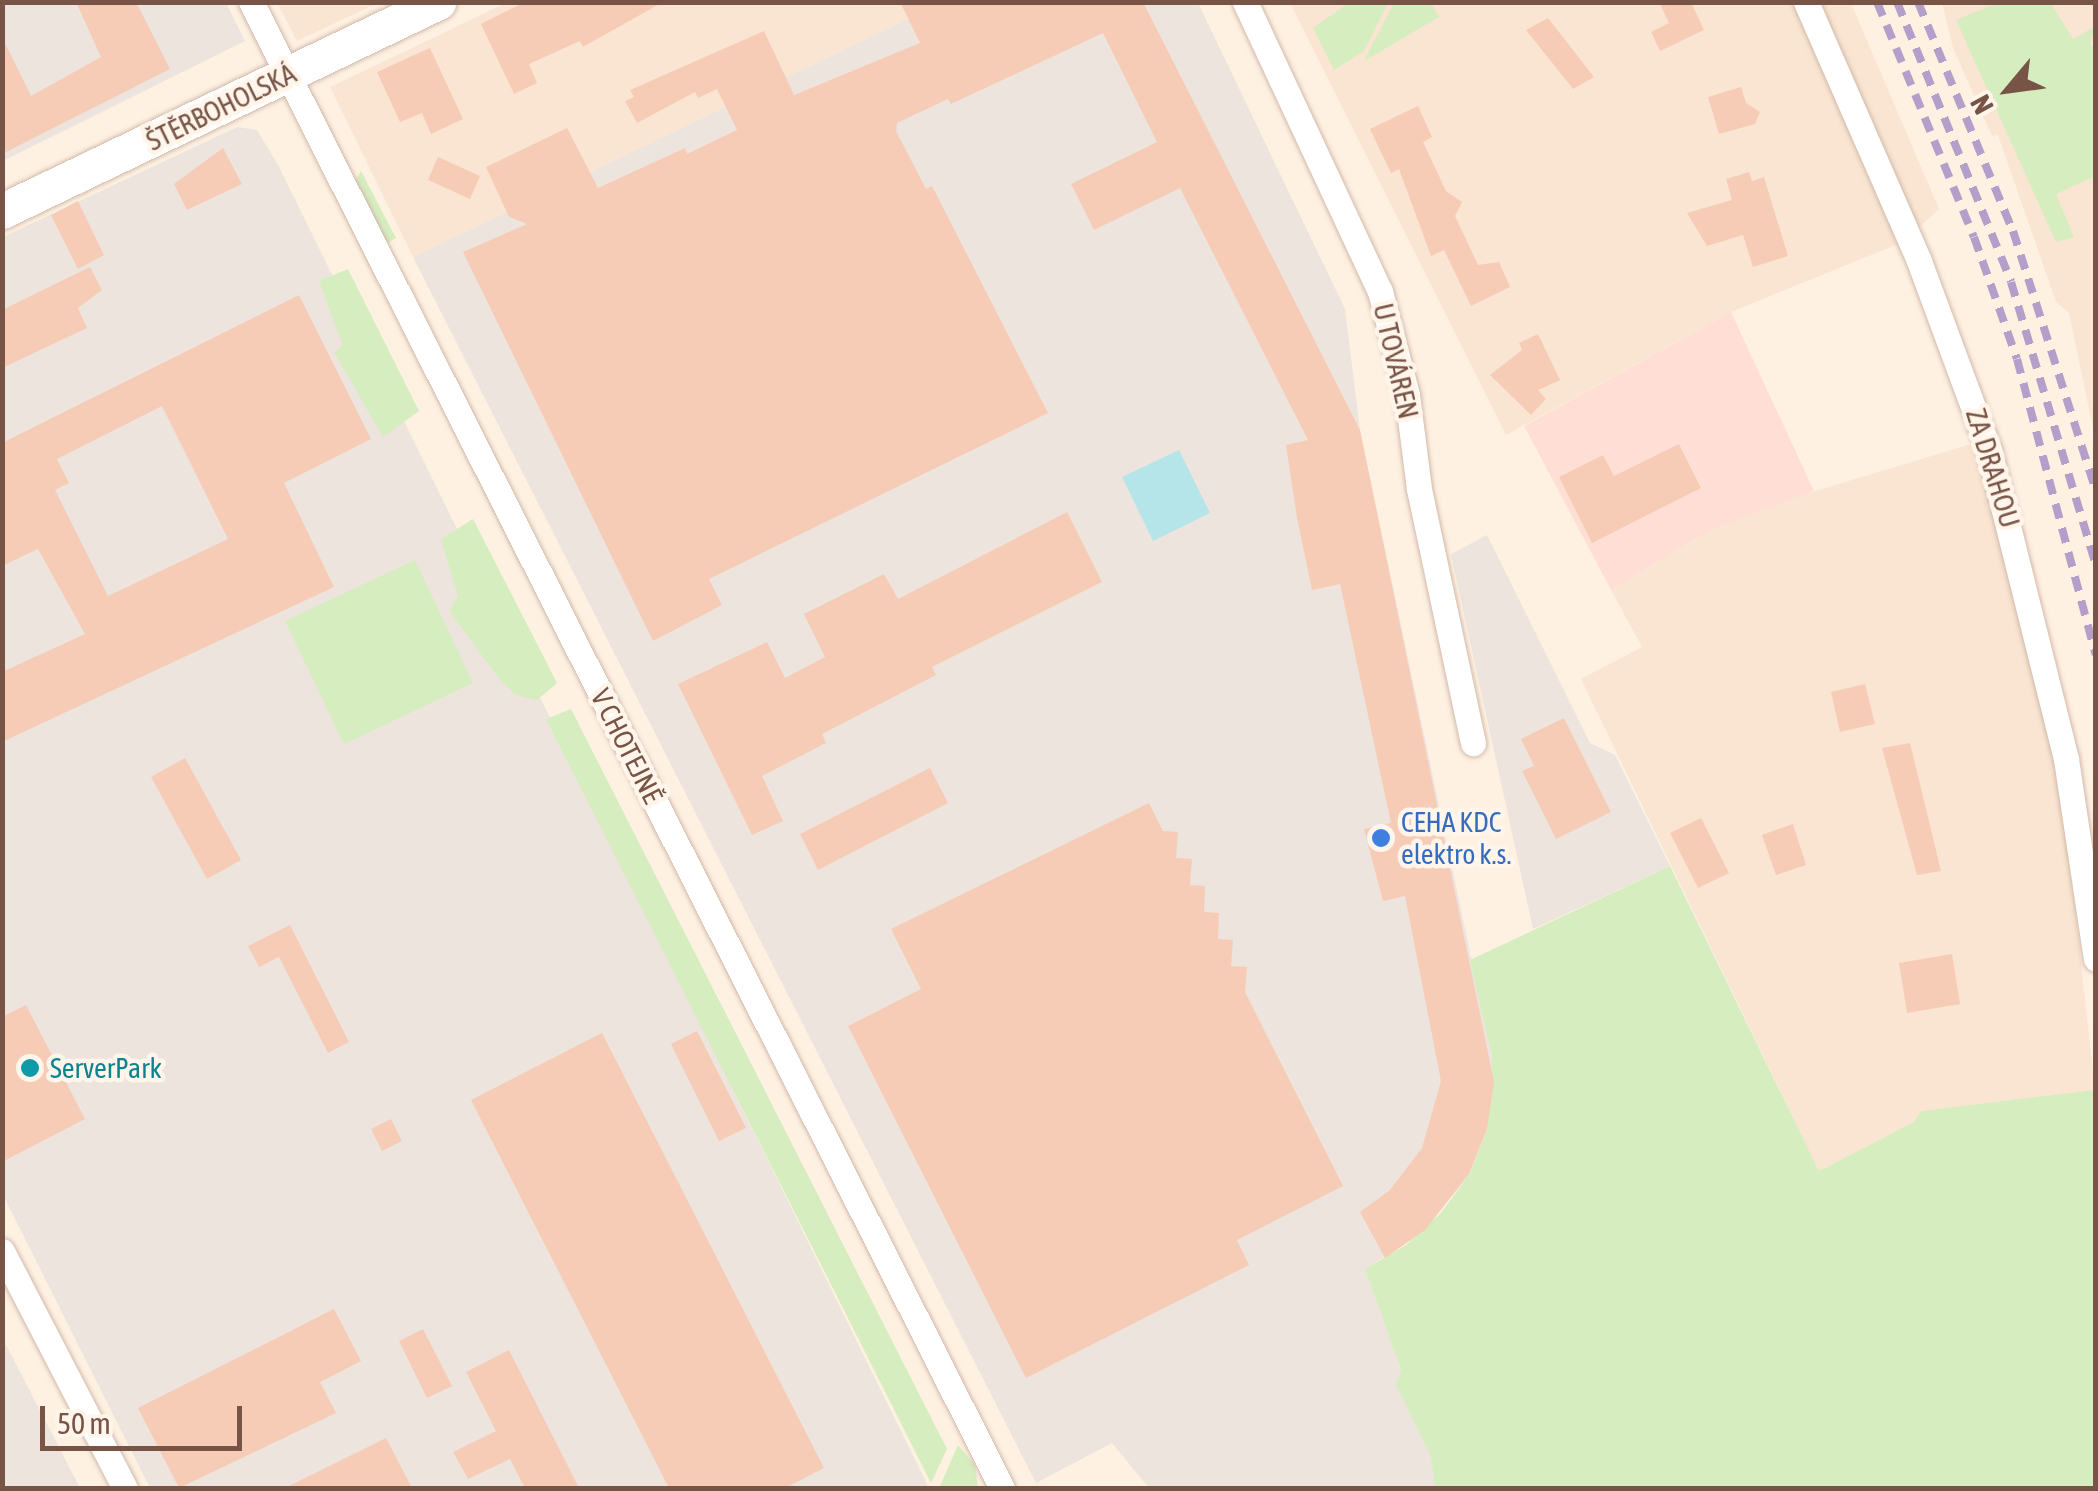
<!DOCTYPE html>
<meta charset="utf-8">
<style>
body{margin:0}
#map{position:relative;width:2098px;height:1491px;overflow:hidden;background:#fef1e2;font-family:"Asap Condensed",sans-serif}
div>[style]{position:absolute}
.residential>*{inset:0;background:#f9e5d2}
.commercial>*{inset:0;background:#ffdfd5}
.industrial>*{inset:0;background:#ede4dd}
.green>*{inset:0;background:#d5edbf}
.water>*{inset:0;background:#b5e5e9}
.building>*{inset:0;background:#f6ccb7}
.roads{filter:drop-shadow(0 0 2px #d2b9aa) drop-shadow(0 0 2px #d2b9aa)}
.street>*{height:25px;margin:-12.5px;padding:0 12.5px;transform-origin:12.5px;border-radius:12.5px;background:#fff}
.secondary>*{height:35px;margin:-17.5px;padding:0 17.5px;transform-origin:17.5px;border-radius:17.5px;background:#fff}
.rail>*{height:8px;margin-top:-4px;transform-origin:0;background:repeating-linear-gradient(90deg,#b39fc9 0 15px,transparent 0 25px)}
.dots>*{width:28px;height:28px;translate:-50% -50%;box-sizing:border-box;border:5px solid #fff5ea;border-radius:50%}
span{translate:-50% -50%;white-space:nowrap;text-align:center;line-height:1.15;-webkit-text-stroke:9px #fff5ea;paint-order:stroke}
.street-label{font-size:28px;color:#785446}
.shop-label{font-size:28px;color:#366cbe}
.left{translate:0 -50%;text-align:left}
.culture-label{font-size:28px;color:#0d838f}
.frame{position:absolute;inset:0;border:5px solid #785446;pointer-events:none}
.north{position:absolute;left:1958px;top:40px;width:100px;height:100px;-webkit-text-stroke:8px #fff5ea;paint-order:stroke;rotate:241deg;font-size:28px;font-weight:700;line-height:40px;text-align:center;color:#785446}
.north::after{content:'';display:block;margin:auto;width:35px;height:45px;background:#785446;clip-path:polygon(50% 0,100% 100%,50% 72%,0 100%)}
.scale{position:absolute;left:40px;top:1406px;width:202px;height:45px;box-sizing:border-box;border:5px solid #785446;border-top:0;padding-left:12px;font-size:30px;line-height:35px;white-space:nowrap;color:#785446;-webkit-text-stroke:8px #fff5ea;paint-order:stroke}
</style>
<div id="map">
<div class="residential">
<div style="clip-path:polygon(277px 3px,378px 3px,297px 41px)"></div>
<div style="clip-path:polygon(506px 3px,941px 3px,413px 257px,330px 87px)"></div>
<div style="clip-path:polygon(1290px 3px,1851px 3px,1939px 209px,1903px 242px,1731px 312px,1506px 435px)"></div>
<div style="clip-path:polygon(1942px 3px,2095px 3px,2095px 438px,2069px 313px,2056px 302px,1998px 135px,1992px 136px,1953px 48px)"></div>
<div style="clip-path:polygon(1978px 442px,2061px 781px,2095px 1090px,1922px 1111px,1914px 1122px,1819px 1171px,1581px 679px,1642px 647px,1611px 590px,1711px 530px,1759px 508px)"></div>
</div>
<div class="commercial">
<div style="clip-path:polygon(1731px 312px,1814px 491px,1711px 530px,1611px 590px,1524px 426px)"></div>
</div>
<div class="industrial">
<div style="clip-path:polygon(3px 3px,226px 3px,245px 41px,3px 161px)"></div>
<div style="clip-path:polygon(941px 3px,1198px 3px,1345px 309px,1360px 430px,1492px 1057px,1492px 1106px,1470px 1173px,1425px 1230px,1365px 1269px,1401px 1370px,1397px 1386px,1432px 1456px,1435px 1488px,1149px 1488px,1112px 1443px,1036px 1483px,413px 257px)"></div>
<div style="clip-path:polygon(237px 127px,257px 130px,278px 165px,929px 1488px,150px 1488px,3px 1195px,3px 237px)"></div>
<div style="clip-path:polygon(1487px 535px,1590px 743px,1615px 755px,1670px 866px,1533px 929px,1451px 554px)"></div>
<div style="clip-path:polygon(3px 1339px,47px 1424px,80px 1488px,3px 1488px)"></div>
</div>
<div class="green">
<div style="clip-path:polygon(2050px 2px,2073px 39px,2096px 26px,2090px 43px,2096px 53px,2095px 176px,2056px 194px,2074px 237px,2056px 242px,1956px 20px,1998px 3px)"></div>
<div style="clip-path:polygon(1349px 3px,1388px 3px,1364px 51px,1334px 70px,1313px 28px)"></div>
<div style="clip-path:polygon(1394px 3px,1431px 3px,1439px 17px,1364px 61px)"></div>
<div style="clip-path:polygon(361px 171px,396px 238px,387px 243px,355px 181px)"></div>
<div style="clip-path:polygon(348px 269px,419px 411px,383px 437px,334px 352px,343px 346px,319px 281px)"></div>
<div style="clip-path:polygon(473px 519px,557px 683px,537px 700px,516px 695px,501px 681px,449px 611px,458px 597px,441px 539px)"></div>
<div style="clip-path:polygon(415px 560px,473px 683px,344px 744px,285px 621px)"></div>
<div style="clip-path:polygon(571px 709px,947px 1449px,931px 1483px,546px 719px)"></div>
<div style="clip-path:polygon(1670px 866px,1819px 1171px,1914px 1122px,1921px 1111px,2095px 1090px,2095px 1488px,1435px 1488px,1431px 1456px,1396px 1385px,1401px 1370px,1365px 1269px,1406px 1245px,1441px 1213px,1470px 1173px,1487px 1129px,1492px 1057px,1470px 960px)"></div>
<div style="clip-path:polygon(958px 1445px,975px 1465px,978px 1488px,939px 1488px)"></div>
</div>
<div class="water">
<div style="clip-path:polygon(1179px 450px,1210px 513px,1153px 541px,1122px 477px)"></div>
</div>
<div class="building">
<div style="clip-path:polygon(76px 2px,136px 2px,170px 69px,2px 154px,2px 37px,31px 96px,101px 57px)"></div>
<div style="clip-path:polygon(525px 2px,663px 2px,583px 47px,580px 41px,529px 64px,537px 83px,514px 94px,481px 24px)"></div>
<div style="clip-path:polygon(900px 2px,1143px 2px,1360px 430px,1494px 1082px,1487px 1129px,1469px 1174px,1425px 1230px,1385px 1258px,1360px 1212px,1390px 1190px,1422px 1148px,1441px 1081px,1405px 896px,1383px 901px,1364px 829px,1391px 823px,1340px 584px,1312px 590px,1297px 518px,1286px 445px,1308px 440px,1180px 188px,1094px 230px,1071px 184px,1157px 142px,1103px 33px,951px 104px,948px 99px,897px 123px,896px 131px,926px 189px,932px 186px,1048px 413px,709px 579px,722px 605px,653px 641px,463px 252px,527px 224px,509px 217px,486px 167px,567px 128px,598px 188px,685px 148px,687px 154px,737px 130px,717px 89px,698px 98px,695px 92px,637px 123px,625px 101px,634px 97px,630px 90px,764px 31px,794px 95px,920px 43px)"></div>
<div style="clip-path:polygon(1659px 2px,1691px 2px,1704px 30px,1660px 51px,1651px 32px,1669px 23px)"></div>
<div style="clip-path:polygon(1548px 18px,1594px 77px,1573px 89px,1526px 30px)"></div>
<div style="clip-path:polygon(430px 48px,463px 119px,431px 134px,422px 113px,400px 122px,377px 72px)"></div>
<div style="clip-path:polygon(1741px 87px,1746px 103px,1760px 112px,1755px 124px,1719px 134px,1708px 97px)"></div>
<div style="clip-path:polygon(1418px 106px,1432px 137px,1423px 142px,1446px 191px,1462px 202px,1455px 216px,1478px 265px,1499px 262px,1510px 287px,1471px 306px,1444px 250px,1431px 256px,1399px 169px,1391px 173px,1370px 129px)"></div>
<div style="clip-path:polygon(223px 148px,242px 184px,187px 210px,174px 184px)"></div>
<div style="clip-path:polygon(438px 157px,480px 176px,470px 199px,428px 180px)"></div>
<div style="clip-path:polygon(1749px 172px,1752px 181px,1764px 177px,1788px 256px,1753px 267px,1743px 235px,1707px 246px,1687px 213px,1732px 200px,1726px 179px)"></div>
<div style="clip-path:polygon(78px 201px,104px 255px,78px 269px,51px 215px)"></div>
<div style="clip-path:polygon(90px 267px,102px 290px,78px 308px,87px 328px,2px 368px,2px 310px)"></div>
<div style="clip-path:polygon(evenodd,299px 295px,371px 439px,284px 483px,334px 587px,2px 742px,2px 672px,85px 634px,38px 549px,2px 566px,2px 443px,299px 295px,162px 406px,228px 539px,108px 596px,55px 490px,69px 483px,57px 459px,162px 406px)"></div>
<div style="clip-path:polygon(1538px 334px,1560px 380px,1538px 390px,1546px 399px,1531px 415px,1490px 375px,1522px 350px,1519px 343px)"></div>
<div style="clip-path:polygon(1679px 444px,1701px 488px,1592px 543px,1559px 477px,1603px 455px,1614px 476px)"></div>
<div style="clip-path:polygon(1067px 512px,1102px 582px,932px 667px,936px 675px,822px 734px,826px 743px,762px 776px,783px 821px,752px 835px,678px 684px,767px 642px,785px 678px,825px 657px,804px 614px,884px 574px,898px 599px)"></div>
<div style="clip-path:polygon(1865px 684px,1875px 724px,1840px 732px,1831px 692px)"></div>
<div style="clip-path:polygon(1564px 718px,1611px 812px,1556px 839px,1522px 771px,1534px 766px,1521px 739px)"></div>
<div style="clip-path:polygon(1910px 743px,1941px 871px,1917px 875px,1882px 748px)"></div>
<div style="clip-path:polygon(185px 758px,241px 860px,207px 879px,151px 777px)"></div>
<div style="clip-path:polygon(930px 768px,948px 803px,818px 870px,800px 834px)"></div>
<div style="clip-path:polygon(1149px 803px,1163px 831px,1178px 832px,1176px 858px,1192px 859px,1190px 885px,1205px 886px,1204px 912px,1219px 913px,1218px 939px,1233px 940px,1231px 966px,1247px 967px,1245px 992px,1343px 1186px,1237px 1240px,1249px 1265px,1026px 1378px,848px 1026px,921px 989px,891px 929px)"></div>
<div style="clip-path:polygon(1701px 818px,1729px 873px,1698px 888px,1670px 833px)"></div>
<div style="clip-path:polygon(1793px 824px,1806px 865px,1776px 875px,1762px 835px)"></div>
<div style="clip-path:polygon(290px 925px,349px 1042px,328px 1053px,279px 957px,259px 967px,248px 946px)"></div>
<div style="clip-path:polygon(1952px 954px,1960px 1004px,1907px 1013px,1899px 963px)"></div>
<div style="clip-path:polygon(26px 1005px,85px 1119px,2px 1162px,2px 1017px)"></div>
<div style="clip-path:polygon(697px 1031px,746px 1128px,719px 1141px,671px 1044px)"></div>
<div style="clip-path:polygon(602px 1033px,824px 1468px,785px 1488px,669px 1488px,471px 1100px)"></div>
<div style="clip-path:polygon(391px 1119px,402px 1141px,382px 1151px,371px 1129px)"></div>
<div style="clip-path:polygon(334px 1309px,361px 1361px,320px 1382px,336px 1413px,179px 1488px,138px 1408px)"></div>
<div style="clip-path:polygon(423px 1329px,452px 1386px,427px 1398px,399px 1341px)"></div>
<div style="clip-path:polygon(509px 1350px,579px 1488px,525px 1488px,510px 1459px,468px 1479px,453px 1452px,496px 1431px,466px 1372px)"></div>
<div style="clip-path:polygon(386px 1438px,412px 1488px,285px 1488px)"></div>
</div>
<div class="roads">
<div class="street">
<div style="left:251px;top:2px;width:1665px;rotate:63.19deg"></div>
<div style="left:1245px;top:2px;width:319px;rotate:65deg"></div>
<div style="left:1380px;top:291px;width:107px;rotate:75.4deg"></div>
<div style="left:1407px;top:395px;width:95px;rotate:82.7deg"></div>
<div style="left:1419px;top:489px;width:260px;rotate:78deg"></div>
<div style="left:1806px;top:2px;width:283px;rotate:66.4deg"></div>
<div style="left:1919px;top:261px;width:202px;rotate:69.7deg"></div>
<div style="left:1989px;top:450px;width:318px;rotate:76deg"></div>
<div style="left:2066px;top:759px;width:202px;rotate:81.5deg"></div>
<div style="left:2px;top:1251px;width:267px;rotate:62.6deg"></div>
</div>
<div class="secondary">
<div style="left:2px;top:211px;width:484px;rotate:-25.6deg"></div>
</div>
</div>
<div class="rail">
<div style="left:1877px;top:2px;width:254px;rotate:67.6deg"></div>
<div style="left:1974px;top:237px;width:129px;rotate:70.6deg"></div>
<div style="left:2017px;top:359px;width:306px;rotate:75.1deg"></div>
<div style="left:1897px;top:2px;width:302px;rotate:67.8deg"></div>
<div style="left:2011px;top:282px;width:295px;rotate:73.3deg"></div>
<div style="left:1918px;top:2px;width:248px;rotate:67.5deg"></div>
<div style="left:2013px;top:231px;width:273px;rotate:72.3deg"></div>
</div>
<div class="dots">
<div style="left:1381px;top:838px;background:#3f7fe0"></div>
<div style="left:30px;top:1068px;background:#0f9aa8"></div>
</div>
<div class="street-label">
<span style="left:221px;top:107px;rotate:-26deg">ŠTĚRBOHOLSKÁ</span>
<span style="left:1396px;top:361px;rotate:77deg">U TOVÁREN</span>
<span style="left:1993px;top:468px;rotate:73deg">ZA DRAHOU</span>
<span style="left:627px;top:746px;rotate:63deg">V CHOTEJNĚ</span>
</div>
<div class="shop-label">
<span class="left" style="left:1401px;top:838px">CEHA KDC<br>elektro k.s.</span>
</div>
<div class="culture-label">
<span class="left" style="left:50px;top:1068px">ServerPark</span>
</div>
<div class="frame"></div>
<div class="north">N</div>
<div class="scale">50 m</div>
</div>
